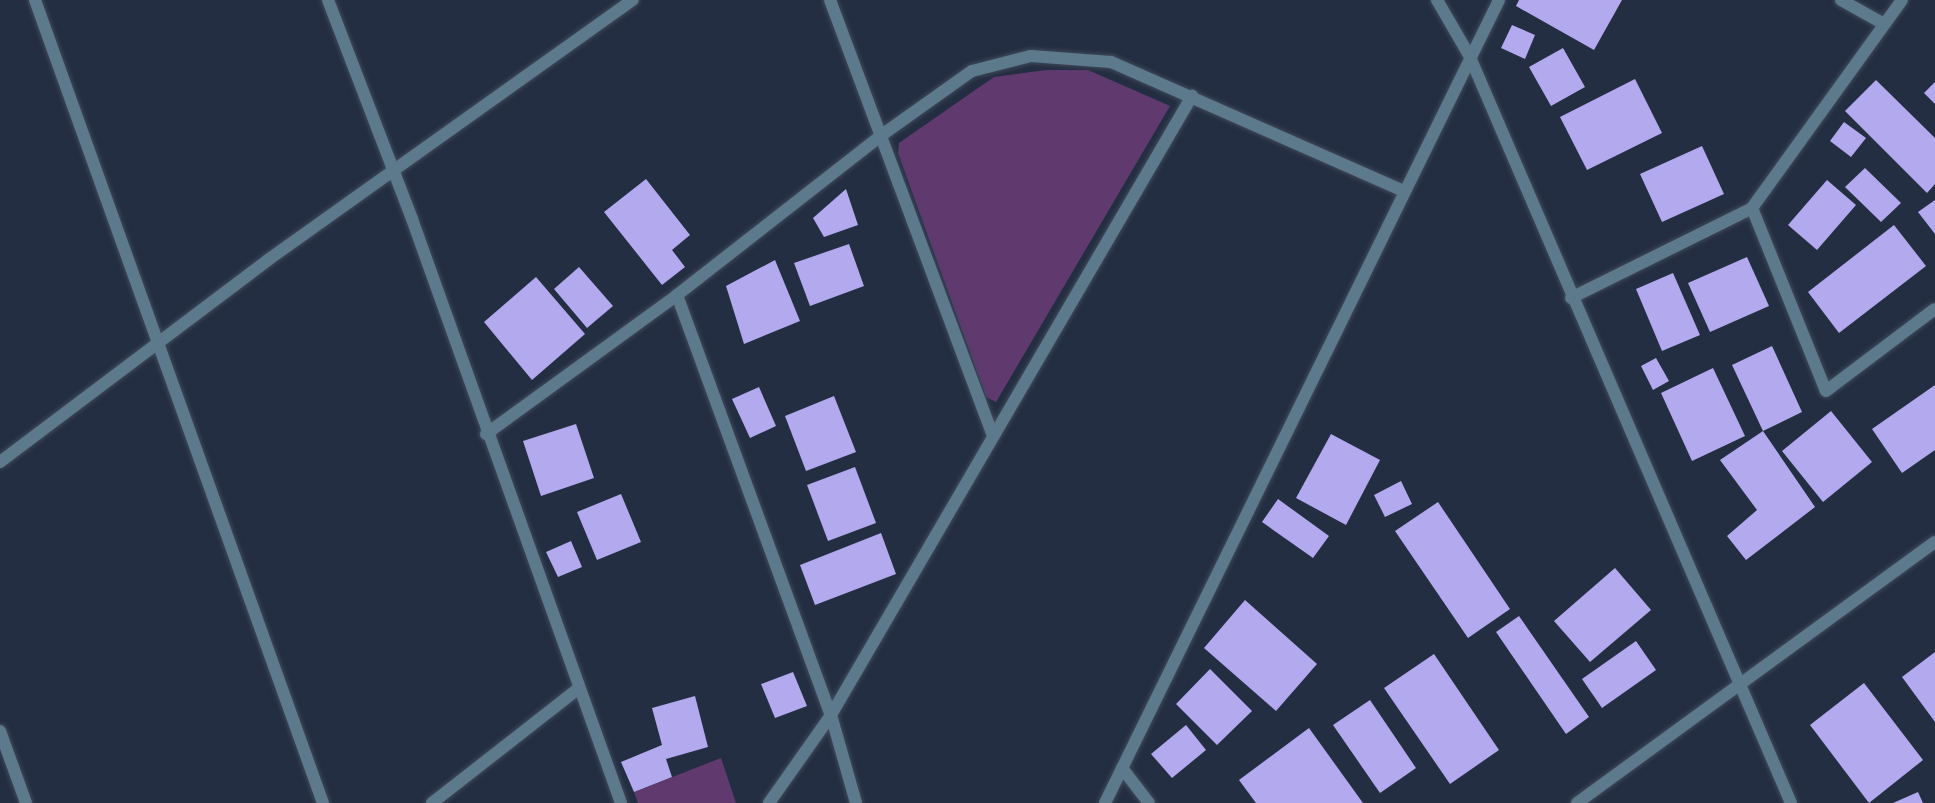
<!DOCTYPE html>
<style>
body{margin:0}
#map{position:relative;width:1935px;height:803px;overflow:hidden;background:#242e42;font-family:"Asap Condensed",sans-serif}
div>[style]{position:absolute}
.green>*{inset:0;background:#603a6f}
.building>*{inset:0;background:#b2a9ef}
.roads{filter:drop-shadow(0 0 2px #3f495b) drop-shadow(0 0 2px #3f495b)}
.minor>*{height:12px;margin:-6px;padding:0 6px;transform-origin:6px;border-radius:6px;background:#5d7a8d}
.tertiary>*{height:12px;margin:-6px;padding:0 6px;transform-origin:6px;border-radius:6px;background:#5d7a8d}
span{translate:-50% -50%;white-space:nowrap;text-align:center;line-height:1.15;-webkit-text-stroke:6px #12161f;paint-order:stroke}
</style>
<div id="map">
<div class="green">
<div style="clip-path:polygon(1046px 70px,1088px 70px,1170px 106px,996px 402px,986px 397px,898px 153px,899px 143px,994px 77px)"></div>
<div style="clip-path:polygon(721px 758px,736px 803px,638px 803px,634px 792px)"></div>
</div>
<div class="building">
<div style="clip-path:polygon(1519px 0,1622px 0,1594px 50px,1516px 6px)"></div>
<div style="clip-path:polygon(1512px 25px,1535px 35px,1525px 59px,1501px 48px)"></div>
<div style="clip-path:polygon(1563px 48px,1585px 87px,1551px 106px,1529px 67px)"></div>
<div style="clip-path:polygon(1635px 79px,1662px 133px,1587px 170px,1560px 117px)"></div>
<div style="clip-path:polygon(1876px 80px,1935px 138px,1935px 184px,1927px 193px,1845px 111px)"></div>
<div style="clip-path:polygon(1935px 82px,1935px 104px,1924px 93px)"></div>
<div style="clip-path:polygon(1844px 122px,1866px 138px,1851px 157px,1830px 141px)"></div>
<div style="clip-path:polygon(1702px 146px,1724px 194px,1662px 222px,1640px 174px)"></div>
<div style="clip-path:polygon(1865px 168px,1901px 203px,1881px 222px,1845px 187px)"></div>
<div style="clip-path:polygon(646px 179px,690px 235px,672px 250px,685px 267px,662px 285px,604px 212px)"></div>
<div style="clip-path:polygon(1827px 180px,1856px 205px,1817px 250px,1788px 225px)"></div>
<div style="clip-path:polygon(846px 189px,858px 225px,824px 237px,813px 218px)"></div>
<div style="clip-path:polygon(1935px 200px,1935px 234px,1918px 212px)"></div>
<div style="clip-path:polygon(1894px 225px,1926px 266px,1839px 333px,1808px 292px)"></div>
<div style="clip-path:polygon(849px 244px,864px 286px,810px 306px,794px 263px)"></div>
<div style="clip-path:polygon(1747px 257px,1769px 306px,1710px 332px,1688px 283px)"></div>
<div style="clip-path:polygon(775px 260px,800px 321px,744px 344px,726px 286px)"></div>
<div style="clip-path:polygon(579px 267px,613px 306px,587px 328px,554px 289px)"></div>
<div style="clip-path:polygon(1673px 273px,1700px 335px,1662px 351px,1636px 289px)"></div>
<div style="clip-path:polygon(536px 277px,585px 334px,532px 380px,484px 322px)"></div>
<div style="clip-path:polygon(1772px 346px,1802px 412px,1763px 431px,1732px 365px)"></div>
<div style="clip-path:polygon(1656px 358px,1669px 381px,1653px 390px,1641px 366px)"></div>
<div style="clip-path:polygon(1713px 368px,1745px 436px,1692px 461px,1661px 393px)"></div>
<div style="clip-path:polygon(1935px 385px,1935px 450px,1902px 473px,1872px 429px)"></div>
<div style="clip-path:polygon(759px 387px,776px 426px,750px 438px,732px 399px)"></div>
<div style="clip-path:polygon(834px 396px,856px 452px,806px 471px,785px 416px)"></div>
<div style="clip-path:polygon(1831px 411px,1872px 462px,1823px 502px,1782px 451px)"></div>
<div style="clip-path:polygon(576px 424px,594px 478px,541px 496px,523px 441px)"></div>
<div style="clip-path:polygon(1763px 431px,1815px 507px,1746px 560px,1727px 536px,1757px 510px,1720px 460px)"></div>
<div style="clip-path:polygon(1331px 434px,1380px 460px,1346px 525px,1296px 498px)"></div>
<div style="clip-path:polygon(855px 467px,876px 523px,828px 541px,807px 485px)"></div>
<div style="clip-path:polygon(1401px 481px,1412px 504px,1385px 517px,1374px 495px)"></div>
<div style="clip-path:polygon(621px 494px,641px 542px,597px 560px,577px 512px)"></div>
<div style="clip-path:polygon(1278px 499px,1329px 536px,1313px 558px,1262px 522px)"></div>
<div style="clip-path:polygon(1438px 502px,1510px 609px,1468px 638px,1395px 531px)"></div>
<div style="clip-path:polygon(881px 533px,896px 574px,815px 605px,800px 565px)"></div>
<div style="clip-path:polygon(571px 541px,582px 567px,558px 577px,546px 552px)"></div>
<div style="clip-path:polygon(1615px 568px,1651px 610px,1590px 662px,1554px 621px)"></div>
<div style="clip-path:polygon(1245px 600px,1317px 664px,1276px 711px,1204px 648px)"></div>
<div style="clip-path:polygon(1519px 616px,1589px 717px,1566px 734px,1496px 632px)"></div>
<div style="clip-path:polygon(1636px 641px,1656px 670px,1602px 708px,1582px 679px)"></div>
<div style="clip-path:polygon(1935px 652px,1935px 722px,1902px 677px)"></div>
<div style="clip-path:polygon(1434px 654px,1499px 750px,1450px 784px,1384px 688px)"></div>
<div style="clip-path:polygon(1210px 669px,1252px 711px,1217px 745px,1176px 704px)"></div>
<div style="clip-path:polygon(793px 672px,807px 706px,775px 718px,761px 684px)"></div>
<div style="clip-path:polygon(1864px 683px,1923px 760px,1869px 803px,1810px 725px)"></div>
<div style="clip-path:polygon(695px 696px,708px 747px,666px 759px,672px 777px,634px 792px,621px 762px,662px 745px,652px 708px)"></div>
<div style="clip-path:polygon(1370px 700px,1416px 768px,1380px 793px,1333px 725px)"></div>
<div style="clip-path:polygon(1186px 725px,1206px 750px,1172px 778px,1151px 754px)"></div>
<div style="clip-path:polygon(1309px 728px,1363px 803px,1256px 803px,1239px 780px)"></div>
<div style="clip-path:polygon(1918px 792px,1923px 803px,1893px 803px)"></div>
</div>
<div class="roads">
<div class="minor">
<div style="left:328px;top:0;width:235px;rotate:69deg"></div>
<div style="left:412px;top:219px;width:620px;rotate:70.31deg"></div>
<div style="left:830px;top:0;width:465px;rotate:69.5deg"></div>
<div style="left:1841px;top:0;width:49px;rotate:29.2deg"></div>
<div style="left:1752px;top:208px;width:197px;rotate:68deg"></div>
<div style="left:1826px;top:391px;width:136px;rotate:-37deg"></div>
<div style="left:677px;top:295px;width:447px;rotate:69.9deg"></div>
<div style="left:831px;top:715px;width:91px;rotate:74.1deg"></div>
<div style="left:1571px;top:298px;width:202px;rotate:-26.4deg"></div>
<div style="left:1752px;top:208px;width:256px;rotate:-54.2deg"></div>
<div style="left:486px;top:434px;width:236px;rotate:-36deg"></div>
<div style="left:677px;top:295px;width:256px;rotate:-38deg"></div>
<div style="left:879px;top:137px;width:114px;rotate:-35.4deg"></div>
<div style="left:972px;top:71px;width:61px;rotate:-14.3deg"></div>
<div style="left:1031px;top:56px;width:80px;rotate:4.3deg"></div>
<div style="left:1111px;top:62px;width:320px;rotate:23.8deg"></div>
<div style="left:0;top:731px;width:77px;rotate:70.1deg"></div>
<div style="left:1122px;top:768px;width:44px;rotate:52.4deg"></div>
<div style="left:432px;top:803px;width:185px;rotate:-38deg"></div>
<div style="left:769px;top:803px;width:108px;rotate:-54.8deg"></div>
<div style="left:831px;top:715px;width:717px;rotate:-59.75deg"></div>
<div style="left:1105px;top:803px;width:894px;rotate:-63.86deg"></div>
</div>
<div class="tertiary">
<div style="left:35px;top:0;width:853px;rotate:70.27deg"></div>
<div style="left:1437px;top:0;width:66px;rotate:59.9deg"></div>
<div style="left:1470px;top:57px;width:812px;rotate:66.72deg"></div>
<div style="left:0;top:462px;width:336px;rotate:-37deg"></div>
<div style="left:268px;top:260px;width:448px;rotate:-35.5deg"></div>
<div style="left:1577px;top:803px;width:443px;rotate:-36.1deg"></div>
</div>
</div>
</div>
